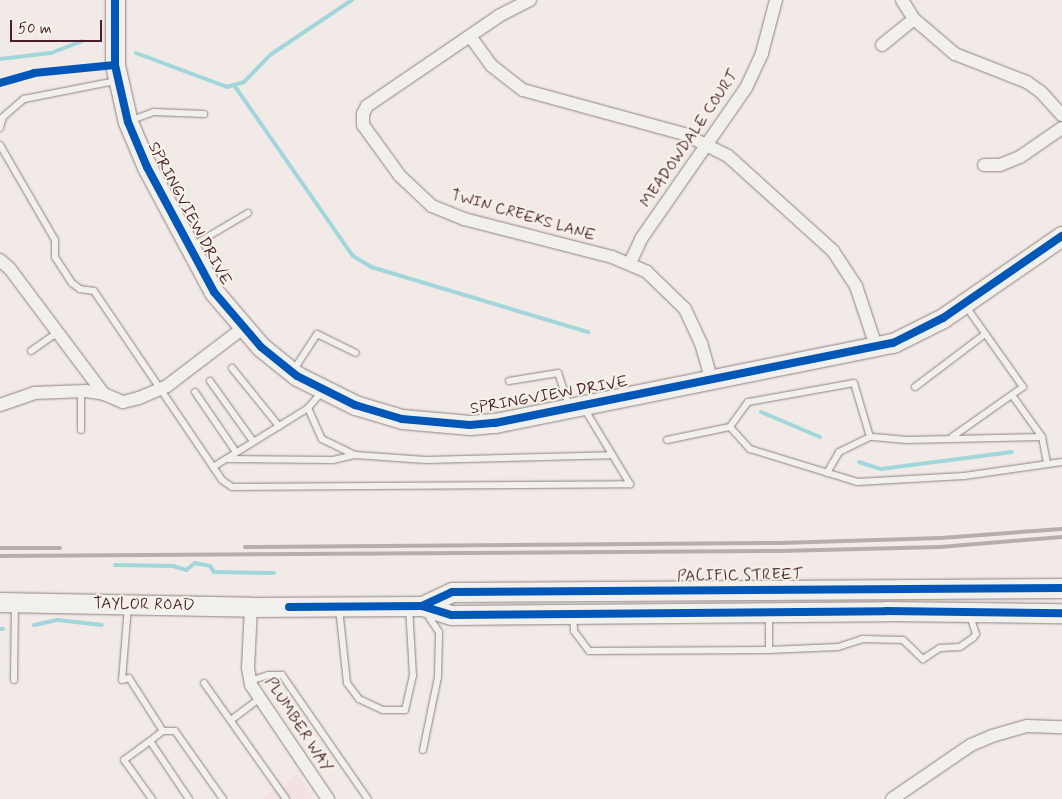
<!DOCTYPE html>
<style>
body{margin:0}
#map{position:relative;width:1062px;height:799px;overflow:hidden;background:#f2eae7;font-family:Mynerve,sans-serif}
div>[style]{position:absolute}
.built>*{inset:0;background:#f4e1e2}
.stream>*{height:4px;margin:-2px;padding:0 2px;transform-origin:2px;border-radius:2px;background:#a1d7db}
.roads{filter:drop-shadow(0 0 1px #8e8283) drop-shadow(0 0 1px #8e8283)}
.lane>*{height:6px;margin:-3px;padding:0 3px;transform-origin:3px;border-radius:3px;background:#f2f0ec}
.street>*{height:12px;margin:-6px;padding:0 6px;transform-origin:6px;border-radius:6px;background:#f2f0ec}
.secondary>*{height:19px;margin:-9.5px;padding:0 9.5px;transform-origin:9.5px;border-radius:9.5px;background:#f2f0ec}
.rail>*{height:4px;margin:-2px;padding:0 2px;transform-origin:2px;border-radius:2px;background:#b6aead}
.cycleway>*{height:8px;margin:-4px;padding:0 4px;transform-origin:4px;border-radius:4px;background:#0057b8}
span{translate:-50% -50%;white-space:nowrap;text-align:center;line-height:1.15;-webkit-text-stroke:4px #f7f3e8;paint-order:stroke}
.street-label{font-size:16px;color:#4a1f2b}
.scale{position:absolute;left:10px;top:20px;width:92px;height:22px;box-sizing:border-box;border:2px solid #4a1f2b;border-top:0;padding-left:6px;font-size:15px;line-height:18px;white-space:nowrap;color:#4a1f2b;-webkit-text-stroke:4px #f7f3e8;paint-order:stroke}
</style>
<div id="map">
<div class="built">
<div style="clip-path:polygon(297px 774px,315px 799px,261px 799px)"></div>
</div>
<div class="stream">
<div style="left:136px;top:53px;width:97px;rotate:20.5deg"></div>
<div style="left:227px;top:87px;width:18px;rotate:-16deg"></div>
<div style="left:244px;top:82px;width:37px;rotate:-46deg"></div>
<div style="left:270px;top:55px;width:99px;rotate:-33.9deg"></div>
<div style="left:0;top:59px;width:51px;rotate:-6.7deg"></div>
<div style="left:51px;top:53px;width:33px;rotate:-21deg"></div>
<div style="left:234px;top:85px;width:208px;rotate:55.2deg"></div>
<div style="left:353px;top:256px;width:21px;rotate:31deg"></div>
<div style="left:371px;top:267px;width:227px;rotate:16.7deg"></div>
<div style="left:761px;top:412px;width:64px;rotate:23deg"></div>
<div style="left:859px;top:462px;width:23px;rotate:18deg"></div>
<div style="left:881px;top:469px;width:132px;rotate:-7.4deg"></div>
<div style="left:115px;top:565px;width:58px;rotate:1deg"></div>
<div style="left:173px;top:566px;width:14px;rotate:17deg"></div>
<div style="left:186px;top:570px;width:11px;rotate:-38deg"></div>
<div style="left:195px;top:563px;width:15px;rotate:11deg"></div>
<div style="left:210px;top:566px;width:7px;rotate:56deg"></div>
<div style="left:214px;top:572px;width:60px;rotate:1deg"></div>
<div style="left:34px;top:625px;width:25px;rotate:-12deg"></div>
<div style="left:58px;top:620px;width:44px;rotate:6.5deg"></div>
<div style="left:0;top:629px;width:3px"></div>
</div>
<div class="roads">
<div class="lane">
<div style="left:129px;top:121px;width:27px;rotate:-20deg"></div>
<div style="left:154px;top:112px;width:50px;rotate:2.3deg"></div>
<div style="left:0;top:128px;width:11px;rotate:-75deg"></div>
<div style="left:3px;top:117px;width:28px;rotate:-41deg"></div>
<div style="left:24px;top:99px;width:94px;rotate:-11.1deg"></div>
<div style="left:0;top:145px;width:110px;rotate:59.9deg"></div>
<div style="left:55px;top:240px;width:17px;rotate:90deg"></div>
<div style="left:55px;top:257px;width:31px;rotate:57deg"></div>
<div style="left:72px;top:283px;width:10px;rotate:37deg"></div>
<div style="left:80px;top:289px;width:14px;rotate:8deg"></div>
<div style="left:94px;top:291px;width:228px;rotate:55.9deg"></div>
<div style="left:222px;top:480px;width:12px;rotate:35deg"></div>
<div style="left:232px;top:487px;width:398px;rotate:-0.4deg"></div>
<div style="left:192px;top:246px;width:65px;rotate:-30.5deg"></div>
<div style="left:31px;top:351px;width:33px;rotate:-35deg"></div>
<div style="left:232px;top:368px;width:75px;rotate:51deg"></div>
<div style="left:293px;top:371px;width:44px;rotate:-57deg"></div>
<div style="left:317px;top:334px;width:43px;rotate:26deg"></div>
<div style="left:210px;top:381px;width:74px;rotate:54.4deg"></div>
<div style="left:509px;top:381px;width:50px;rotate:-9.3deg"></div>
<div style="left:558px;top:373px;width:34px;rotate:71deg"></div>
<div style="left:915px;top:387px;width:88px;rotate:-37.1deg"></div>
<div style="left:195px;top:392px;width:73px;rotate:55.7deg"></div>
<div style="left:1012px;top:395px;width:52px;rotate:54.5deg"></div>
<div style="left:1042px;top:437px;width:26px;rotate:79deg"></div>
<div style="left:308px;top:408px;width:34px;rotate:66deg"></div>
<div style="left:322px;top:439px;width:37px;rotate:26deg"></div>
<div style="left:355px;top:455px;width:71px;rotate:4deg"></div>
<div style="left:426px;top:460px;width:186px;rotate:-1.5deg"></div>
<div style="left:584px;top:408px;width:89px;rotate:58.8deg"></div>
<div style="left:81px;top:430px;width:38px;rotate:-90deg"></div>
<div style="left:952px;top:437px;width:87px;rotate:-35.2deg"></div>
<div style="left:1023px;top:387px;width:100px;rotate:-125.3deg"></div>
<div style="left:1042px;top:437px;width:135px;rotate:178.7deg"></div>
<div style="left:907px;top:440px;width:37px;rotate:-175deg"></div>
<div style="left:870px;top:437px;width:56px;rotate:-106.5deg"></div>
<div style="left:854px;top:383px;width:108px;rotate:169.8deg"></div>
<div style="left:748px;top:402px;width:31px;rotate:126deg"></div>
<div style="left:730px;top:427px;width:30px;rotate:48deg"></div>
<div style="left:750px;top:449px;width:112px;rotate:17.1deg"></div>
<div style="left:857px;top:482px;width:107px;rotate:-3.2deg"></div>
<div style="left:964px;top:476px;width:99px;rotate:-8.1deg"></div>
<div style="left:667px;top:440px;width:64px;rotate:-11.7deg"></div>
<div style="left:226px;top:459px;width:107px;rotate:0.5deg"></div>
<div style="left:333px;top:460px;width:23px;rotate:-13deg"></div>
<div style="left:213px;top:467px;width:112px;rotate:-31.8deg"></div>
<div style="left:308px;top:408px;width:23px;rotate:-49deg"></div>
<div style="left:827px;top:473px;width:24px;rotate:-60deg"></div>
<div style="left:839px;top:452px;width:34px;rotate:-26deg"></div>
<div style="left:128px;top:606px;width:74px;rotate:94.6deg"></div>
<div style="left:122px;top:680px;width:7px;rotate:-16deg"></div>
<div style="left:129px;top:678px;width:63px;rotate:57.3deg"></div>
<div style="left:339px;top:608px;width:75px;rotate:83.9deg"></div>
<div style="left:347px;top:683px;width:20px;rotate:53deg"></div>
<div style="left:359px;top:699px;width:26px;rotate:25deg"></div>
<div style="left:383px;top:710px;width:22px"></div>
<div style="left:405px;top:710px;width:35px;rotate:-77deg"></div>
<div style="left:413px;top:676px;width:69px;rotate:-93.3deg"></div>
<div style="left:769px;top:614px;width:36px;rotate:90deg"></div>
<div style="left:769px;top:650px;width:69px;rotate:-2.5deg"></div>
<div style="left:838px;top:647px;width:25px;rotate:-18deg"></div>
<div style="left:862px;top:639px;width:41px;rotate:1.4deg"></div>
<div style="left:903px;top:640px;width:28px;rotate:44deg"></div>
<div style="left:923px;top:659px;width:20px;rotate:-33deg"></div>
<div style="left:940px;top:648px;width:20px;rotate:-3deg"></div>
<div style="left:960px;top:647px;width:16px;rotate:-35deg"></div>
<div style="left:973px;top:638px;width:5px;rotate:-53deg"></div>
<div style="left:976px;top:634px;width:20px;rotate:-108deg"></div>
<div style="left:573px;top:615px;width:16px;rotate:86deg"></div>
<div style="left:574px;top:631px;width:25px;rotate:53deg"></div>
<div style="left:589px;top:651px;width:180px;rotate:-0.3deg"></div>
<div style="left:14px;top:680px;width:77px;rotate:-89.3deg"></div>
<div style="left:250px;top:681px;width:19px;rotate:-18deg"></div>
<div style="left:268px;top:675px;width:14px"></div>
<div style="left:282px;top:675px;width:151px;rotate:55.3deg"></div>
<div style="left:204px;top:683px;width:142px;rotate:54.7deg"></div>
<div style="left:231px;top:720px;width:34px;rotate:-37deg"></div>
<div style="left:150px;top:741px;width:32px;rotate:144deg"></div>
<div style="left:124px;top:760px;width:48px;rotate:54.3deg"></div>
<div style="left:423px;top:750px;width:75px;rotate:-78.4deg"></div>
<div style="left:438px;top:677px;width:45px;rotate:-88.7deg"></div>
<div style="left:439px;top:632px;width:25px;rotate:-124deg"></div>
<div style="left:189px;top:799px;width:70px;rotate:-123.9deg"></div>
<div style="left:150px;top:741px;width:16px;rotate:-38deg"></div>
<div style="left:163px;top:731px;width:12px"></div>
<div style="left:175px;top:731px;width:83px;rotate:54.8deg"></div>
</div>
<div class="street">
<div style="left:530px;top:0;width:35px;rotate:153deg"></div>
<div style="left:499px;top:16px;width:160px;rotate:145.7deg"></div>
<div style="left:367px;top:106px;width:9px;rotate:117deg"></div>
<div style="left:363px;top:114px;width:11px;rotate:90deg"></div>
<div style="left:363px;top:125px;width:63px;rotate:54deg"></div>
<div style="left:400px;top:176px;width:44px;rotate:43.2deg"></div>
<div style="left:432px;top:206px;width:35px;rotate:22deg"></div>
<div style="left:464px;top:219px;width:153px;rotate:14.4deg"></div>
<div style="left:612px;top:257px;width:38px;rotate:23deg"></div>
<div style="left:647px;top:272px;width:53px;rotate:44.2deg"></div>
<div style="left:685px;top:309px;width:38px;rotate:65deg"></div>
<div style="left:701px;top:343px;width:37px;rotate:74deg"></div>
<div style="left:902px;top:0;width:22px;rotate:58deg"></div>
<div style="left:914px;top:19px;width:54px;rotate:40.5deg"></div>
<div style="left:955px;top:54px;width:77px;rotate:21.3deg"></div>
<div style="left:1027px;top:82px;width:17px;rotate:36deg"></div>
<div style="left:1041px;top:92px;width:31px;rotate:48deg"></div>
<div style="left:470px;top:36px;width:37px;rotate:54deg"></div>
<div style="left:492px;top:66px;width:39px;rotate:38deg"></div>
<div style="left:523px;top:90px;width:167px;rotate:15.3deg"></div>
<div style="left:684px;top:134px;width:49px;rotate:26.6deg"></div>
<div style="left:728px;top:156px;width:142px;rotate:42.1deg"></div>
<div style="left:833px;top:251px;width:42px;rotate:56.7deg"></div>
<div style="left:856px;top:286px;width:63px;rotate:71.6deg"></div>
<div style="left:882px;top:45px;width:41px;rotate:-39.1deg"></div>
<div style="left:984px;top:165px;width:16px"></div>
<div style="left:1000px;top:165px;width:22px;rotate:-22deg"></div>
<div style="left:1020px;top:157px;width:51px;rotate:-34.6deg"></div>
<div style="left:0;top:260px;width:13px;rotate:42deg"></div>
<div style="left:10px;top:269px;width:156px;rotate:53.1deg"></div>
<div style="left:630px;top:263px;width:26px;rotate:-65deg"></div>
<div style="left:641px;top:239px;width:184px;rotate:-55.2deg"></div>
<div style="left:746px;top:88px;width:38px;rotate:-65deg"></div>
<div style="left:762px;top:53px;width:55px;rotate:-75.2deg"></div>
<div style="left:0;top:405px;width:36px;rotate:-19deg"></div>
<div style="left:34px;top:393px;width:52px;rotate:-2.2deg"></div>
<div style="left:86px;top:391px;width:18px;rotate:9deg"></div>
<div style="left:104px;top:394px;width:21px;rotate:23deg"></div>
<div style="left:123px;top:402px;width:16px;rotate:-14deg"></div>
<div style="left:139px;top:398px;width:30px;rotate:-23deg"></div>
<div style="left:167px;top:386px;width:96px;rotate:-37.3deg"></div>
<div style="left:251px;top:607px;width:61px;rotate:92.8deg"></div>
<div style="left:248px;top:668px;width:17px;rotate:80deg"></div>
<div style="left:251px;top:685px;width:138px;rotate:56deg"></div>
<div style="left:892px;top:799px;width:96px;rotate:-34.4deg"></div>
<div style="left:971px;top:745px;width:23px;rotate:-23deg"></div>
<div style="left:992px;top:736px;width:37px;rotate:-16deg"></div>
<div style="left:1028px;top:726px;width:34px;rotate:2deg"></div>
</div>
<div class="secondary">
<div style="left:115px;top:0;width:65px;rotate:90deg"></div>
<div style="left:115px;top:65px;width:58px;rotate:77.2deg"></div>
<div style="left:128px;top:122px;width:49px;rotate:67.1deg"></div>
<div style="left:147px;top:167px;width:142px;rotate:61.8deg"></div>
<div style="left:214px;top:292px;width:72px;rotate:49.5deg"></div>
<div style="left:261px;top:347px;width:46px;rotate:38.9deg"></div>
<div style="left:297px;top:376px;width:65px;rotate:26.6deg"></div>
<div style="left:355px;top:405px;width:49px;rotate:16.6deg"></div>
<div style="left:402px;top:419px;width:68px;rotate:5deg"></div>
<div style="left:470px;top:425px;width:25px;rotate:-5deg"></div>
<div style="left:495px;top:423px;width:406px;rotate:-11.4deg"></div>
<div style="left:893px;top:343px;width:56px;rotate:-26.6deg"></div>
<div style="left:943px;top:318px;width:145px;rotate:-34.6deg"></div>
<div style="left:0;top:602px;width:251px;rotate:1.1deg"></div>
<div style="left:251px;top:607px;width:171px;rotate:-0.3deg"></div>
<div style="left:422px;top:606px;width:31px;rotate:17deg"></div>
<div style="left:452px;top:615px;width:434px;rotate:-0.5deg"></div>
<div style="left:886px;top:611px;width:176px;rotate:0.7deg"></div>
<div style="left:422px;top:606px;width:33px;rotate:-25deg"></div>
<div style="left:452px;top:592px;width:610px;rotate:-0.38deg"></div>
</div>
</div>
<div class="rail">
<div style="left:245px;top:547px;width:535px;rotate:-0.43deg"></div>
<div style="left:780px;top:543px;width:161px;rotate:-1.8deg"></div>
<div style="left:941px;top:538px;width:121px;rotate:-4.3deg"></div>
<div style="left:0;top:548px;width:60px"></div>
<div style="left:0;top:556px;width:780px;rotate:-0.37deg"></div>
<div style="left:780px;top:551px;width:160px;rotate:-1.4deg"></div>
<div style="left:940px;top:547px;width:122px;rotate:-4.7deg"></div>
</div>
<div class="cycleway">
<div style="left:115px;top:0;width:65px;rotate:90deg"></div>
<div style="left:115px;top:65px;width:58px;rotate:77.2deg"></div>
<div style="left:128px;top:122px;width:49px;rotate:67.1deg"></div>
<div style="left:147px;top:167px;width:142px;rotate:61.8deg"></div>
<div style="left:214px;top:292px;width:72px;rotate:49.5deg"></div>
<div style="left:261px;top:347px;width:46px;rotate:38.9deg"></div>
<div style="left:297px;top:376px;width:65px;rotate:26.6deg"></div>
<div style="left:355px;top:405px;width:49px;rotate:16.6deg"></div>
<div style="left:402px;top:419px;width:68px;rotate:5deg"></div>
<div style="left:470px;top:425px;width:25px;rotate:-5deg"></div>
<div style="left:495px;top:423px;width:406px;rotate:-11.4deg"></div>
<div style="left:893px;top:343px;width:56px;rotate:-26.6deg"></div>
<div style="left:943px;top:318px;width:145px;rotate:-34.6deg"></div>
<div style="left:0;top:83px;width:35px;rotate:-16deg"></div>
<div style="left:34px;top:73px;width:81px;rotate:-5.6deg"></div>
<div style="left:422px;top:606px;width:33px;rotate:-25deg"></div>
<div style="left:452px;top:592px;width:610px;rotate:-0.38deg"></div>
<div style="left:289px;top:607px;width:133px;rotate:-0.4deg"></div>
<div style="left:422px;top:606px;width:31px;rotate:17deg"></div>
<div style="left:452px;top:615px;width:434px;rotate:-0.5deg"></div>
<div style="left:886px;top:611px;width:176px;rotate:0.7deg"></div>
</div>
<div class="street-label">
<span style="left:690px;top:139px;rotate:-56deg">MEADOWDALE COURT</span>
<span style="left:189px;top:214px;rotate:62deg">SPRINGVIEW DRIVE</span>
<span style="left:523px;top:216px;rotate:16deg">TWIN CREEKS LANE</span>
<span style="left:549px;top:396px;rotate:-10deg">SPRINGVIEW DRIVE</span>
<span style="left:740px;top:576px;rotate:-1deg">PACIFIC STREET</span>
<span style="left:144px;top:605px;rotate:1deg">TAYLOR ROAD</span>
<span style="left:298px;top:725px;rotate:57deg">PLUMBER WAY</span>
</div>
<div class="scale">50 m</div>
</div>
